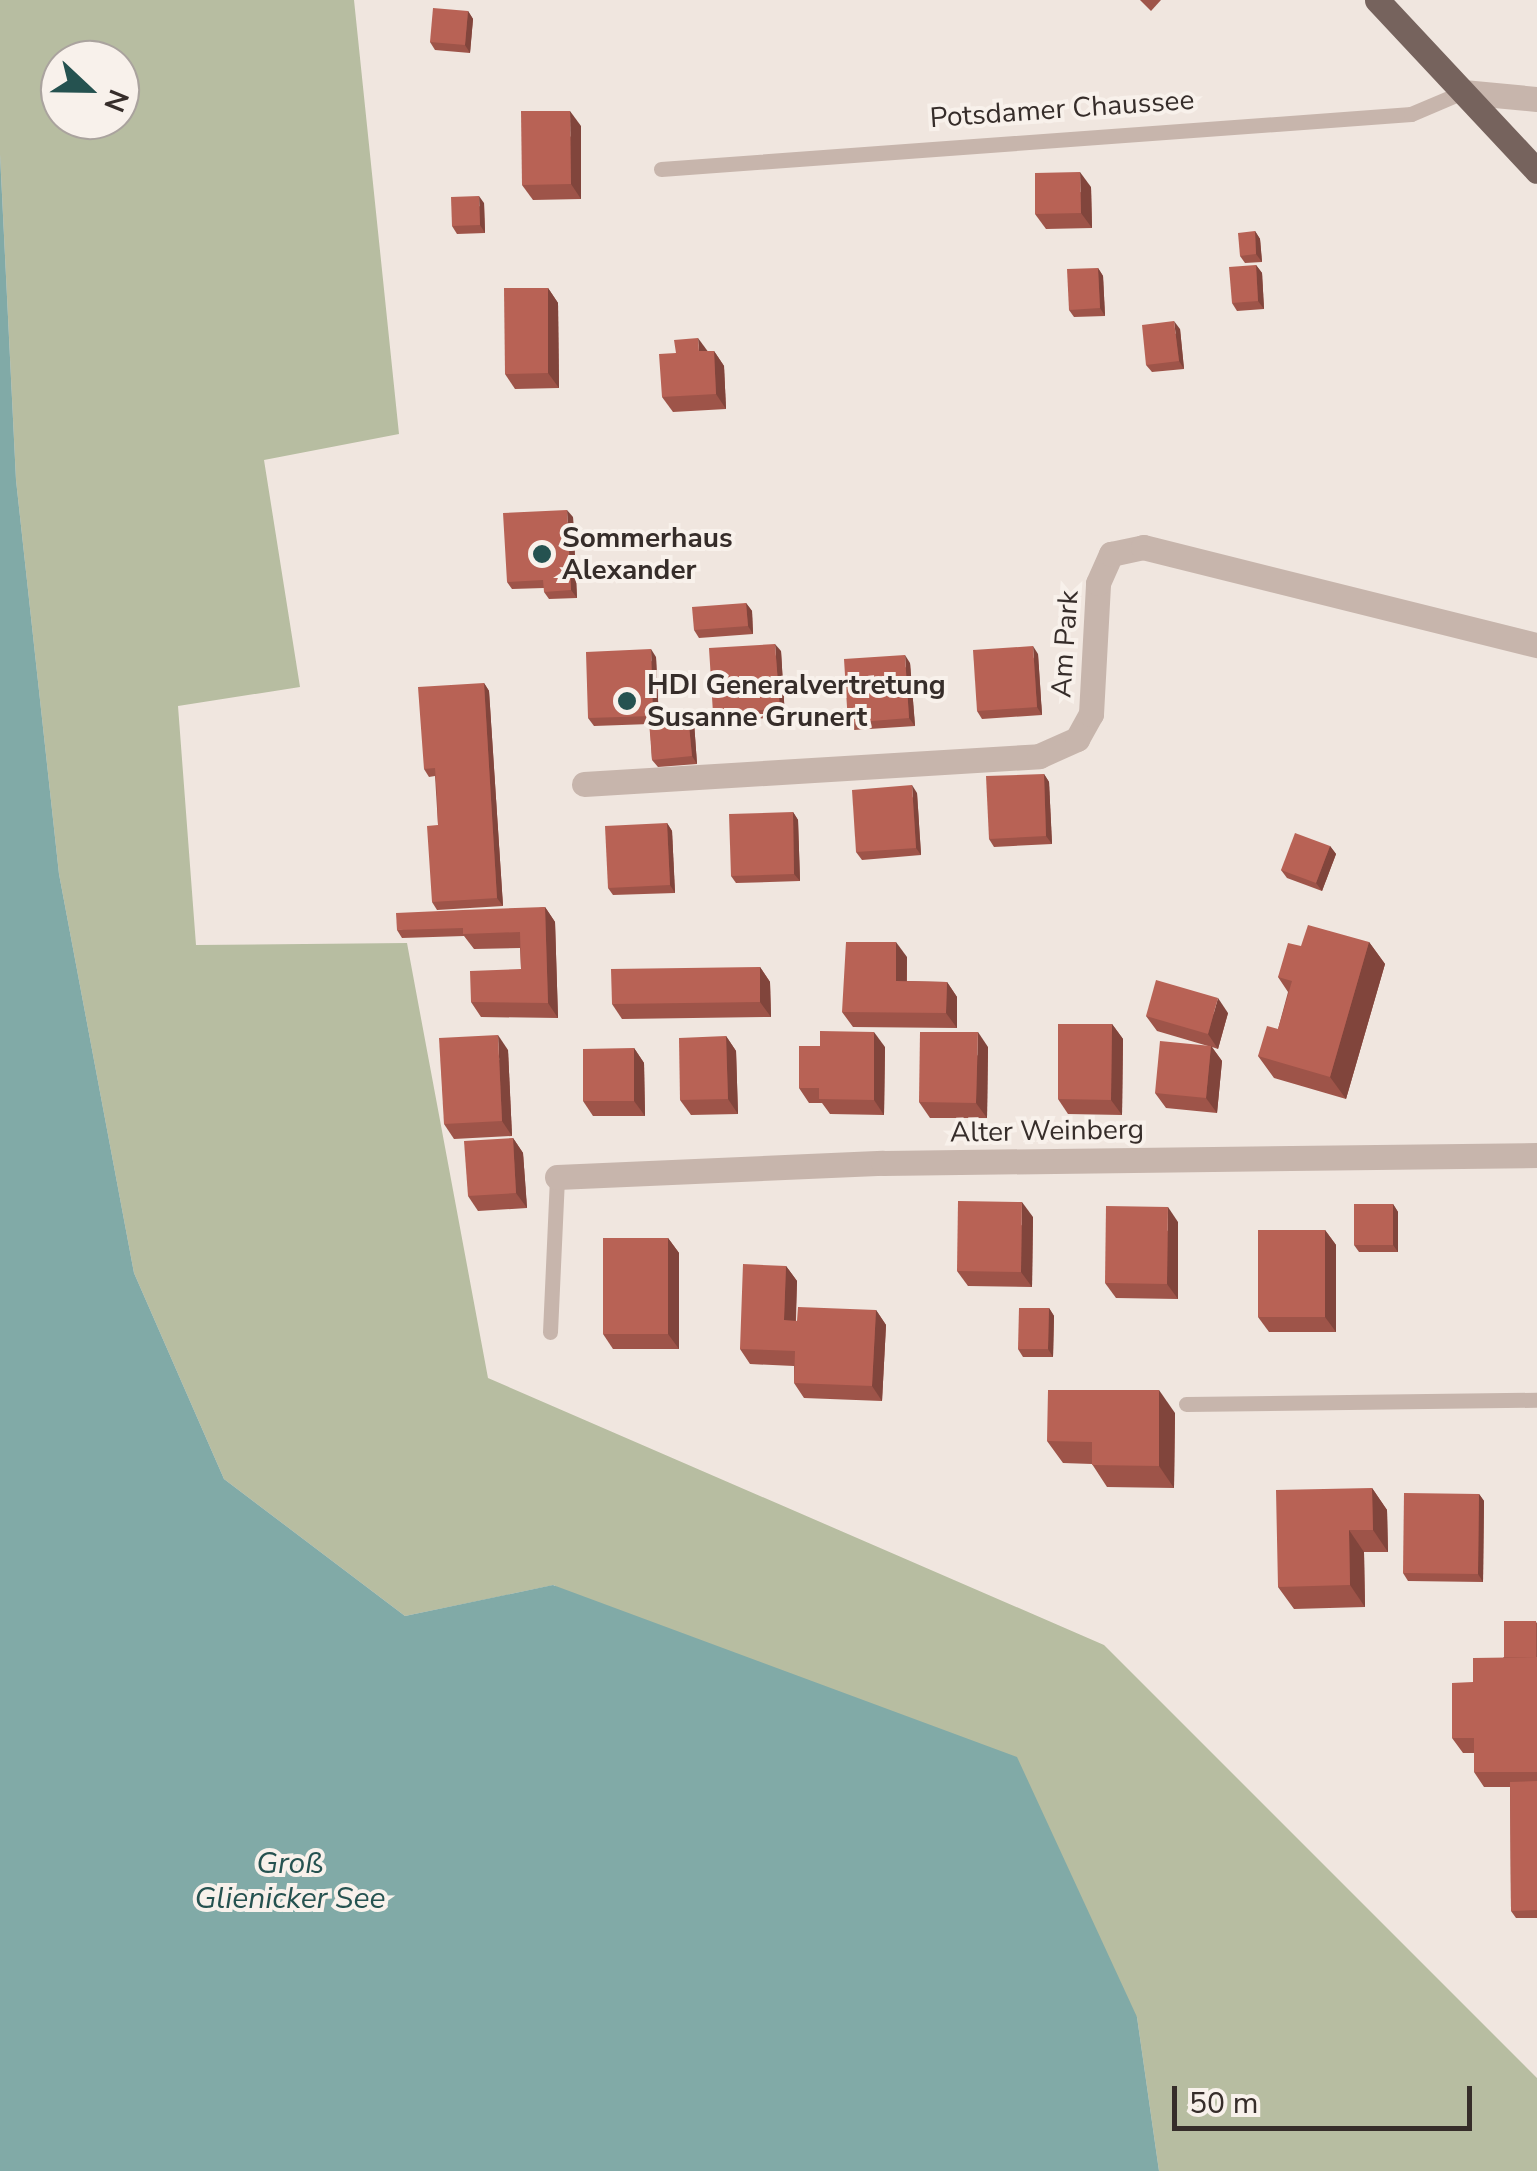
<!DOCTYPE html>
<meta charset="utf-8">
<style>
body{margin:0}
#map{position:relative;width:1537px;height:2171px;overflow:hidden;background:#f0e6df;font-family:"Nunito Sans",sans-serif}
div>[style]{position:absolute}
.green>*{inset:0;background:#b7bda1}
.water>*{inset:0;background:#81aaa7}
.lane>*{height:15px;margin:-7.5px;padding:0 7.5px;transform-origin:7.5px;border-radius:7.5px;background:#c7b5ac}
.street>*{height:25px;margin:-12.5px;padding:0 12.5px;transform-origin:12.5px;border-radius:12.5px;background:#c7b5ac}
.primary>*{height:25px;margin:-12.5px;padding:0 12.5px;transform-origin:12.5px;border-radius:12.5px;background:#76635d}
.wall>*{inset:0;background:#9e5449}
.shaded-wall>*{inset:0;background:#81453c}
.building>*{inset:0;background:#b86255}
.dots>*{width:28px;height:28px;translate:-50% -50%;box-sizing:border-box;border:5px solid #f8f1eb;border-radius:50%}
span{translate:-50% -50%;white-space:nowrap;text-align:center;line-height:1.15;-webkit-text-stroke:8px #f8f1eb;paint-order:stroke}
.street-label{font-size:28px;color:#362d2a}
.poi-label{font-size:28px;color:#362d2a;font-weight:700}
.left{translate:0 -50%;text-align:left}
.water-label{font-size:30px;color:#255250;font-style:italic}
.north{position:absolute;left:40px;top:40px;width:100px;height:100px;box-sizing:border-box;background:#f8f1eb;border:2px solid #aaa39e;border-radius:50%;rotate:112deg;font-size:28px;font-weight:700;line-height:40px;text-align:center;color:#362d2a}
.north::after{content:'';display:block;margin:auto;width:35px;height:45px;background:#255250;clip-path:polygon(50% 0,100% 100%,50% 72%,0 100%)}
.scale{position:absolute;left:1172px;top:2086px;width:300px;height:45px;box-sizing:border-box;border:5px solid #362d2a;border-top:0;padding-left:12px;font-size:30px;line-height:35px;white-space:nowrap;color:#362d2a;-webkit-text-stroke:8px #f8f1eb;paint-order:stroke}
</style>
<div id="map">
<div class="green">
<div style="clip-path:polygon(evenodd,0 0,354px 0,399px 434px,264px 460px,300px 687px,178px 706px,196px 945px,407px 943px,488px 1378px,1104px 1645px,1537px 2078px,1537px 2171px,1159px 2171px,1137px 2017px,554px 1585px,405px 1616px,224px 1479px,134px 1273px,59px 874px,16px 480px,0 154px,0 0,60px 60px,120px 60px,120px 120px,60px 120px,60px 60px)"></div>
</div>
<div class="water">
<div style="clip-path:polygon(0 154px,16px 480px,59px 874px,134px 1273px,224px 1479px,405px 1616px,553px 1585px,1017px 1757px,1137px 2017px,1159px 2171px,0 2171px)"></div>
</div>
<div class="lane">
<div style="left:661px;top:169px;width:752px;rotate:-4.19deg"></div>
<div style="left:1411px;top:114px;width:56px;rotate:-22.9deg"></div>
<div style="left:550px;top:1332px;width:155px;rotate:-87.4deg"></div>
<div style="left:1186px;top:1404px;width:351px;rotate:-0.7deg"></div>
</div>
<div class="street">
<div style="left:1463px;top:92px;width:74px;rotate:5.4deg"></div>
<div style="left:584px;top:784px;width:456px;rotate:-3.5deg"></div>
<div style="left:1039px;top:756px;width:42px;rotate:-24.1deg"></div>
<div style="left:1077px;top:739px;width:29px;rotate:-61deg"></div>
<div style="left:1091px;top:714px;width:131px;rotate:-86.9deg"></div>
<div style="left:1098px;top:583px;width:32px;rotate:-66deg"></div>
<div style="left:1111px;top:554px;width:33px;rotate:-12deg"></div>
<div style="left:1143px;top:547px;width:406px;rotate:14deg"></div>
<div style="left:557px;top:1177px;width:326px;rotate:-2.5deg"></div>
<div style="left:883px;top:1163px;width:654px;rotate:-0.7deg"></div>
</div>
<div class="primary">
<div style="left:1377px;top:0;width:234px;rotate:46.9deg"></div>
</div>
<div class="wall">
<div style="clip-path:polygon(1140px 0,1161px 0,1151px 11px)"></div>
<div style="clip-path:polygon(468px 11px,473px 19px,470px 53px,435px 50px,430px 42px)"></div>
<div style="clip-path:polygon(581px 126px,581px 199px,533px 200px,522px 185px)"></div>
<div style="clip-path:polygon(1091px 187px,1092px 228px,1046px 229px,1035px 214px)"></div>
<div style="clip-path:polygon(484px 203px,485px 233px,457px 234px,452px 226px)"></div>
<div style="clip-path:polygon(1255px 231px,1260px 239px,1262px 262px,1245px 263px,1240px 256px)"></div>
<div style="clip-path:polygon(1256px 265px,1262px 273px,1264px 309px,1237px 311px,1232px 303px)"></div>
<div style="clip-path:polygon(1098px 268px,1103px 276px,1105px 316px,1074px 317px,1069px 310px)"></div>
<div style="clip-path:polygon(548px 288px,558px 303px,559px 388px,515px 389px,505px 374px)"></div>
<div style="clip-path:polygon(1180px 329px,1184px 369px,1152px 372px,1146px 365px)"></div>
<div style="clip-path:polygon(707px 351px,714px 351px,724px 366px,726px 409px,673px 412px,662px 397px)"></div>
<div style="clip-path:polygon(573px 517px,577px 598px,549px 599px,544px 592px,544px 588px,512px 589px,507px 582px)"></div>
<div style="clip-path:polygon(746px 603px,752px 611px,753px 634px,699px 638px,694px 630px)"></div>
<div style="clip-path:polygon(781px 651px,785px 717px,718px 721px,713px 713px)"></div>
<div style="clip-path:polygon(1038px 654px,1042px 715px,982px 719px,977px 711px)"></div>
<div style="clip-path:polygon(656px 657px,659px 719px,688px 715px,694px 722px,697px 764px,658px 767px,652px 760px,650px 724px,594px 726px,588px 718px)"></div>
<div style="clip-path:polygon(910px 663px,915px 726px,854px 730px,848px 723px)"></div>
<div style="clip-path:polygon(484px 683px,489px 691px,503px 906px,437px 910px,432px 902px,438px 825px,435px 776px,429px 777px,424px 769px)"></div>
<div style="clip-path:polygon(1044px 774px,1049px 782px,1052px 844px,994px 847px,989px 839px)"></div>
<div style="clip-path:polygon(917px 793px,921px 855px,862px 860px,856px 852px)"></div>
<div style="clip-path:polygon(793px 812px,798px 820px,800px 881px,736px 883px,731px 876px)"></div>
<div style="clip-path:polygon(667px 823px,672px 831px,675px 893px,613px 895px,608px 888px)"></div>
<div style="clip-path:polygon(1330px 846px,1336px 854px,1322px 891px,1287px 878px,1281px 870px)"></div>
<div style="clip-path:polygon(545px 907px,555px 922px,558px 1018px,481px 1017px,471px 1002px,521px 969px,520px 948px,474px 949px,464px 936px,402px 938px,397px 930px)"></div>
<div style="clip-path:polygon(1369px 942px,1385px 964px,1346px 1099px,1274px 1078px,1258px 1056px,1278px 1029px,1288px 992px,1278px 977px,1301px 946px)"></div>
<div style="clip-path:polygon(907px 957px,907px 981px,947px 982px,957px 997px,957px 1028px,853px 1027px,842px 1012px)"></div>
<div style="clip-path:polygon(760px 967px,770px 982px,771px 1017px,622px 1019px,612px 1004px)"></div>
<div style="clip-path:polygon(1228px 1013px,1218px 1049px,1212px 1047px,1222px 1061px,1217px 1113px,1166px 1108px,1155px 1093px,1208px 1046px,1157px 1031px,1146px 1016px)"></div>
<div style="clip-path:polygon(1112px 1024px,1123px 1039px,1122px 1115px,1068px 1114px,1058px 1099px)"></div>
<div style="clip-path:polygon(726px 1036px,736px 1051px,738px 1114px,691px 1115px,680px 1100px)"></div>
<div style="clip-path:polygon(885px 1047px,884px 1115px,830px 1114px,822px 1103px,809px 1103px,799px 1088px)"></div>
<div style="clip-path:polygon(988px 1047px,987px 1118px,930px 1118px,919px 1102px)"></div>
<div style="clip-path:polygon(634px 1048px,644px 1063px,645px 1116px,593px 1116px,583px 1101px)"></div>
<div style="clip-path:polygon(508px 1050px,512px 1136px,454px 1139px,444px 1124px)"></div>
<div style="clip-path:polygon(513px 1138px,523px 1153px,527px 1208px,478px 1211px,468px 1196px)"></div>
<div style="clip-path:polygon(1393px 1204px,1398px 1212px,1398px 1252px,1359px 1252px,1354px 1245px)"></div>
<div style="clip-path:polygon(1033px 1217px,1032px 1287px,968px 1286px,957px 1271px)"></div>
<div style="clip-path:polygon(1178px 1222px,1178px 1299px,1116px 1298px,1105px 1283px)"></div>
<div style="clip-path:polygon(1325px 1230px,1336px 1245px,1336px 1332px,1269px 1332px,1258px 1317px)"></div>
<div style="clip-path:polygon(668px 1238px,679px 1253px,679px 1349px,613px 1349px,603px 1334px)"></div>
<div style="clip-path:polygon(786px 1266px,797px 1281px,796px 1321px,876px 1310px,886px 1325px,882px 1401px,804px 1398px,794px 1383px,794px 1366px,750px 1364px,740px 1349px)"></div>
<div style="clip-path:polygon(1049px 1308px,1054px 1316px,1053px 1357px,1023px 1357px,1018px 1349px)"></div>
<div style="clip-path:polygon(1175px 1413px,1174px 1488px,1107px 1487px,1092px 1464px,1063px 1463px,1047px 1441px)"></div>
<div style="clip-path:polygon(1372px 1488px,1387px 1510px,1388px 1552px,1364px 1552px,1365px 1607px,1294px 1609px,1278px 1587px)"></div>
<div style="clip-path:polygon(1479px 1494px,1484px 1501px,1483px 1582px,1408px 1581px,1403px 1573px)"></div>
<div style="clip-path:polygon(1537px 1622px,1537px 1918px,1516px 1918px,1511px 1911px,1510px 1787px,1484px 1787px,1474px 1772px,1474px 1753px,1463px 1753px,1452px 1738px,1473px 1682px,1504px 1657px)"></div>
</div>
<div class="shaded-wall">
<div style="clip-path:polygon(468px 11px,473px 19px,470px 53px,465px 45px)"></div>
<div style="clip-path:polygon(570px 111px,581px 126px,581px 199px,571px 184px)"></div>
<div style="clip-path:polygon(1080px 172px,1091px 187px,1092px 228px,1081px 213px)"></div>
<div style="clip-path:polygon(479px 196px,484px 203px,485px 233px,480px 225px)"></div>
<div style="clip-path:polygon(1255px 231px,1260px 239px,1262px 262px,1256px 254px)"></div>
<div style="clip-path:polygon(1256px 265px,1262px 273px,1264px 309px,1258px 301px)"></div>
<div style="clip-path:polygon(1098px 268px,1103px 276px,1105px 316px,1100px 308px)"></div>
<div style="clip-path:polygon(548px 288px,558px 303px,559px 388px,548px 373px)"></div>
<div style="clip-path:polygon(1174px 321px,1180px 329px,1184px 369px,1179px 361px)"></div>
<div style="clip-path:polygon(698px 338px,709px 353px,699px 351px)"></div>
<div style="clip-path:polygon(714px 351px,724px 366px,726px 409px,716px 394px)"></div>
<div style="clip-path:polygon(567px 510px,573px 517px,577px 598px,571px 590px)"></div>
<div style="clip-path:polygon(746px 603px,752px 611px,753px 634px,748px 626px)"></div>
<div style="clip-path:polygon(775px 644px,781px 651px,785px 717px,780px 709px)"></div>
<div style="clip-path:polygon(1033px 646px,1038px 654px,1042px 715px,1037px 707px)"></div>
<div style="clip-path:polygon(651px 649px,656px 657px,659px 723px,653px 716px)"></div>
<div style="clip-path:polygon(905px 655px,910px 663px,915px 726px,909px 718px)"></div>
<div style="clip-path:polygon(484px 683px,489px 691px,503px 906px,497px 898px)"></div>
<div style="clip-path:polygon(688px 715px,694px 722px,697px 764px,692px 756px)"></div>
<div style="clip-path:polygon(1044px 774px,1049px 782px,1052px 844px,1046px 836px)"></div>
<div style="clip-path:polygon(912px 785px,917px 793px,921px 855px,916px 848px)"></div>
<div style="clip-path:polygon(793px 812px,798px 820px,800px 881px,794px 874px)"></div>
<div style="clip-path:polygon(667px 823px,672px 831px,675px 893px,670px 885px)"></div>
<div style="clip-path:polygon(1330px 846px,1336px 854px,1322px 891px,1316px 883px)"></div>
<div style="clip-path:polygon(545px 907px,555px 922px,558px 1018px,548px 1003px)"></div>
<div style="clip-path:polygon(896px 942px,907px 957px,906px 996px,896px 981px)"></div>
<div style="clip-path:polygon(1369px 942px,1385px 964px,1346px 1099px,1330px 1077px)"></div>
<div style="clip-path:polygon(760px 967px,770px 982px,771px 1017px,760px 1002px)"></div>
<div style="clip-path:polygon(947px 982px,957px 997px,957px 1028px,946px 1013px)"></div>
<div style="clip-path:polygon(1218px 998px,1228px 1013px,1218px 1049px,1208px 1034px)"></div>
<div style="clip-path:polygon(1112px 1024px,1123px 1039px,1122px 1115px,1111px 1100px)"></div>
<div style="clip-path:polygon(874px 1032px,885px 1047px,884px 1115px,874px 1100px)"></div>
<div style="clip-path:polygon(978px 1032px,988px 1047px,987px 1118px,976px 1103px)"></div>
<div style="clip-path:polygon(498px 1035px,508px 1050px,512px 1136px,502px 1121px)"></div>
<div style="clip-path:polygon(726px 1036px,736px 1051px,738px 1114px,728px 1099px)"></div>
<div style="clip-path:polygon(1211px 1046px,1222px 1061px,1217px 1113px,1206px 1098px)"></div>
<div style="clip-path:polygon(634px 1048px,644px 1063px,645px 1116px,634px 1101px)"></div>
<div style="clip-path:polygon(513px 1138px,523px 1153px,527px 1208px,516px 1193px)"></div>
<div style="clip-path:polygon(1022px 1202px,1033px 1217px,1032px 1287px,1021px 1272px)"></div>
<div style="clip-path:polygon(1393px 1204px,1398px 1212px,1398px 1252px,1393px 1245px)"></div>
<div style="clip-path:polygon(1168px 1207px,1178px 1222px,1178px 1299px,1167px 1284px)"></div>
<div style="clip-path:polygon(1325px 1230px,1336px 1245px,1336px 1332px,1325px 1317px)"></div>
<div style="clip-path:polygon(668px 1238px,679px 1253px,679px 1349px,668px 1334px)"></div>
<div style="clip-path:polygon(786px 1266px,797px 1281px,795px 1335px,784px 1320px)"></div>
<div style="clip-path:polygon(1049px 1308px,1054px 1316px,1053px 1357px,1048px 1349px)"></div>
<div style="clip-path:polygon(876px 1310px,886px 1325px,882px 1401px,872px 1386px)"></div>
<div style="clip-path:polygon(1159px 1390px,1175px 1413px,1174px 1488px,1159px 1466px)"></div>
<div style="clip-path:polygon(1372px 1488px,1387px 1510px,1388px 1552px,1373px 1530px)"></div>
<div style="clip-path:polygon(1479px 1494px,1484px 1501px,1483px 1582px,1478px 1574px)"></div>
<div style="clip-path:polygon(1349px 1530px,1364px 1552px,1365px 1607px,1350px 1585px)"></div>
</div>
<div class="building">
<div style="clip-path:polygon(433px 8px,468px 11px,465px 45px,430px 42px)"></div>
<div style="clip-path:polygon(521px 111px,570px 111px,571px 184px,522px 185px)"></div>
<div style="clip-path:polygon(1080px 172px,1081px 213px,1035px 214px,1035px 173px)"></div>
<div style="clip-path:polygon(479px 196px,480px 225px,452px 226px,451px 197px)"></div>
<div style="clip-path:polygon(1255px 231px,1256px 254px,1240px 256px,1238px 233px)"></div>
<div style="clip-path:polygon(1256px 265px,1258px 301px,1232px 303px,1229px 267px)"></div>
<div style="clip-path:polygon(1098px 268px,1100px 308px,1069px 310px,1067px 269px)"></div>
<div style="clip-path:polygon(504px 288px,548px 288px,548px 373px,505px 374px)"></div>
<div style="clip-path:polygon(1174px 321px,1179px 361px,1146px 365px,1142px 325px)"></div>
<div style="clip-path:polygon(698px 338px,699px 351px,714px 351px,716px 394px,662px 397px,659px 354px,676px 353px,674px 340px)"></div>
<div style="clip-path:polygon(567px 510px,571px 590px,544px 592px,543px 580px,507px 582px,503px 513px)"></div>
<div style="clip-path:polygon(746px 603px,748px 626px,694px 630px,692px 607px)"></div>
<div style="clip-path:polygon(775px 644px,780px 709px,713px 713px,709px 648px)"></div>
<div style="clip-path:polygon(1033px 646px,1037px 707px,977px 711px,973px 650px)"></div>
<div style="clip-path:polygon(651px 649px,653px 716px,588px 718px,586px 652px)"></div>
<div style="clip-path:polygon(905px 655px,909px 718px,848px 723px,844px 659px)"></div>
<div style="clip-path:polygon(484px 683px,497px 898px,432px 902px,427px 826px,438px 825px,437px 797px,435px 768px,424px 769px,418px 687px)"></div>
<div style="clip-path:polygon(688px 715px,692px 756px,652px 760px,649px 721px)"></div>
<div style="clip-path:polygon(1044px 774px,1046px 836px,989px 839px,986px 776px)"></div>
<div style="clip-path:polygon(912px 785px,916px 848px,856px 852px,852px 790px)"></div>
<div style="clip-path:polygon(793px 812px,794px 874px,731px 876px,729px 814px)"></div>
<div style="clip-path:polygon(667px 823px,670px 885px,608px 888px,605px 826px)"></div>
<div style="clip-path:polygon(1295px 833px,1330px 846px,1316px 883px,1281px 870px)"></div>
<div style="clip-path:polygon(545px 907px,548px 1003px,471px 1002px,470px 971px,521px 969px,520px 932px,463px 934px,463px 910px)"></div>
<div style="clip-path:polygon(463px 910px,463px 928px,397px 930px,396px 913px)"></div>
<div style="clip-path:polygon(1308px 925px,1369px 942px,1330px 1077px,1258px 1056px,1267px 1026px,1278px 1029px,1292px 981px,1278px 977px,1288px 943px,1301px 946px)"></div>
<div style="clip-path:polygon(846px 942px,896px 942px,896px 981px,947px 982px,946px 1013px,842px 1012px)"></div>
<div style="clip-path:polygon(760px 967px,760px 1002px,612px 1004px,611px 969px)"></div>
<div style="clip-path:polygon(1156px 980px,1218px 998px,1208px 1034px,1146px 1016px)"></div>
<div style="clip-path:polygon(1058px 1024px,1112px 1024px,1111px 1100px,1058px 1099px)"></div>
<div style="clip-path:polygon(820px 1031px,874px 1032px,874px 1100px,819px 1099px,819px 1088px,799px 1088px,799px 1046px,820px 1046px)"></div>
<div style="clip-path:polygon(920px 1032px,978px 1032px,976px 1103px,919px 1102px)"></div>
<div style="clip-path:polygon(498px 1035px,502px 1121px,444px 1124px,439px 1038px)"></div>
<div style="clip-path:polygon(726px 1036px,728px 1099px,680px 1100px,679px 1038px)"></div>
<div style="clip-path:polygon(1160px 1041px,1211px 1046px,1206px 1098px,1155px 1093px)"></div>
<div style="clip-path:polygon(634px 1048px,634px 1101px,583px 1101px,583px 1049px)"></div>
<div style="clip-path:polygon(513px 1138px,516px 1193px,468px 1196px,464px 1141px)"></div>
<div style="clip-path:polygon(958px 1201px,1022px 1202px,1021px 1272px,957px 1271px)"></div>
<div style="clip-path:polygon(1354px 1204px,1393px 1204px,1393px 1245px,1354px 1245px)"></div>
<div style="clip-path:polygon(1106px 1206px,1168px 1207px,1167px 1284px,1105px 1283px)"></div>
<div style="clip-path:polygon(1258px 1230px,1325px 1230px,1325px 1317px,1258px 1317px)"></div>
<div style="clip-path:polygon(603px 1238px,668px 1238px,668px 1334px,603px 1334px)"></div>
<div style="clip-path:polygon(743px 1264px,786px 1266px,784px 1320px,797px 1321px,798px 1307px,876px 1310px,872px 1386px,794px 1383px,795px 1351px,740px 1349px)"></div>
<div style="clip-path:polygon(1019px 1308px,1049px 1308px,1048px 1349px,1018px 1349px)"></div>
<div style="clip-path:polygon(1048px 1390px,1159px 1390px,1159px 1466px,1092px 1465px,1092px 1442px,1047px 1441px)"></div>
<div style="clip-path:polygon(1372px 1488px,1373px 1530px,1349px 1530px,1350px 1585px,1278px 1587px,1276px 1490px)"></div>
<div style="clip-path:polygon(1404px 1493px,1479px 1494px,1478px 1574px,1403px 1573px)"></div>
<div style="clip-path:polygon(1504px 1621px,1536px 1621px,1536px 1657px,1504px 1657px)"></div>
<div style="clip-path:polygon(1537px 1657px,1537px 1772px,1474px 1772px,1474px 1738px,1452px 1738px,1452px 1683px,1473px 1682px,1473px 1658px)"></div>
<div style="clip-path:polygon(1537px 1781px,1537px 1910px,1511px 1911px,1510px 1782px)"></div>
</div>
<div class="dots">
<div style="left:542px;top:554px;background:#255250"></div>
<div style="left:627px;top:701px;background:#255250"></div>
</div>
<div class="street-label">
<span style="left:1062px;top:109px;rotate:-4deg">Potsdamer Chaussee</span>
<span style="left:1065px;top:644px;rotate:-86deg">Am Park</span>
<span style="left:1047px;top:1131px;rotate:-1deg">Alter Weinberg</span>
</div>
<div class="poi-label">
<span class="left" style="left:562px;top:554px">Sommerhaus<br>Alexander</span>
<span class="left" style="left:647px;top:701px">HDI Generalvertretung<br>Susanne Grunert</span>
</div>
<div class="water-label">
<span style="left:290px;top:1881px">Groß<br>Glienicker See</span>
</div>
<div class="north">N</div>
<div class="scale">50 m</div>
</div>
